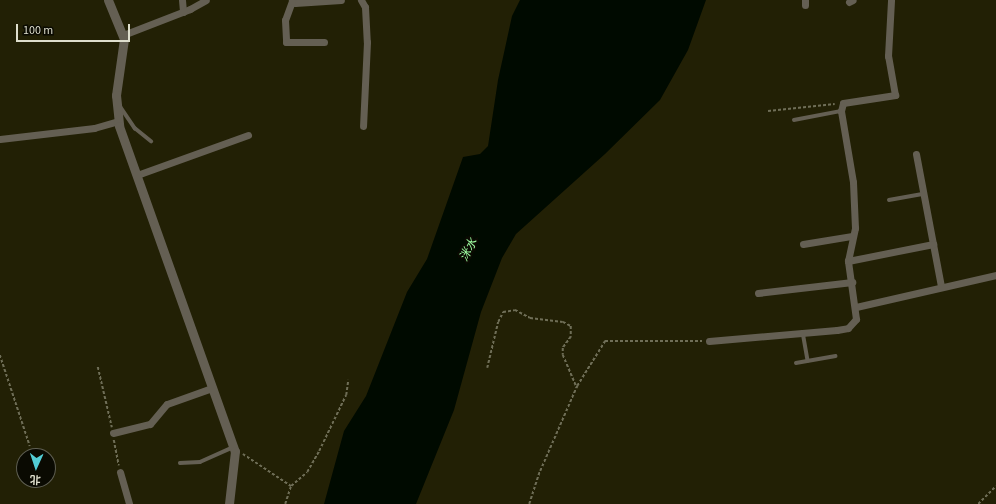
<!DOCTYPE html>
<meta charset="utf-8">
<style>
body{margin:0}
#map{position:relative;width:996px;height:504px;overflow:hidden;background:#222005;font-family:"Source Sans 3","Noto Sans SC",sans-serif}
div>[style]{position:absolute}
.water>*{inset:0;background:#000a00}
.path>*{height:1.5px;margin-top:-0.75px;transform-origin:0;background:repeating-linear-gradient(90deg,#6f6e57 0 3px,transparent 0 5px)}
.service>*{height:3.5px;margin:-1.75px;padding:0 1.75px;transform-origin:1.75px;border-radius:1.75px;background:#645f53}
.minor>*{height:7px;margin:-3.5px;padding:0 3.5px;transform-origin:3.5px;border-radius:3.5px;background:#645f53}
.tertiary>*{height:9px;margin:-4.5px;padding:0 4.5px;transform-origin:4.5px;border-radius:4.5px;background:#645f53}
span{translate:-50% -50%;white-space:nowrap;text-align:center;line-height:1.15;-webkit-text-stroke:4px #0a0a02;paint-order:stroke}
.water-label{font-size:12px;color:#9bf89e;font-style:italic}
.north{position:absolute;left:16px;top:448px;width:40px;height:40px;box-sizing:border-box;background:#0a0a02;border:1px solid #5f5f53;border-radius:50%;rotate:183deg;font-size:11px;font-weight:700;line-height:16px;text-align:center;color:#dedecd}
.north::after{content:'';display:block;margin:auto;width:14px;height:18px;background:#52ccd5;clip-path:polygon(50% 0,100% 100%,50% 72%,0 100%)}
.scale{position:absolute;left:16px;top:24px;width:114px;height:18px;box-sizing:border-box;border:2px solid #dedecd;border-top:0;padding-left:5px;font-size:12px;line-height:14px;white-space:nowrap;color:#dedecd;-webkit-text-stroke:3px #0a0a02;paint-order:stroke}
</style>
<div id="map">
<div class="water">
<div style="clip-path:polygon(520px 0,706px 0,688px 50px,660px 100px,605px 154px,516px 234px,502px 258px,481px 312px,454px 410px,416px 504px,324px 504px,344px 431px,366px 396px,407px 292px,427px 259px,463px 157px,480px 154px,488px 146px,498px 80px,512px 16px)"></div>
</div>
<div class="path">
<div style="left:768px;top:111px;width:67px;rotate:-6deg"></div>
<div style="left:0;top:355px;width:96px;rotate:71.8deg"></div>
<div style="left:98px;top:367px;width:62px;rotate:76.9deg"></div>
<div style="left:487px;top:368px;width:47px;rotate:-76.6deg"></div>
<div style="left:498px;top:322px;width:11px;rotate:-63deg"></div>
<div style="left:503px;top:312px;width:12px;rotate:-9deg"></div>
<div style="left:515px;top:310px;width:17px;rotate:28deg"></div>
<div style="left:530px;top:318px;width:33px;rotate:7deg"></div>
<div style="left:563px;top:322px;width:9px;rotate:27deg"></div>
<div style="left:571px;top:326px;width:11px;rotate:90deg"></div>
<div style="left:571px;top:337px;width:14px;rotate:126deg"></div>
<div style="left:563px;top:348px;width:7px;rotate:90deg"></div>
<div style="left:563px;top:355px;width:36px;rotate:67deg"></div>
<div style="left:114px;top:440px;width:26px;rotate:79deg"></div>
<div style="left:243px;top:454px;width:58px;rotate:33.7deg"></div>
<div style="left:285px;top:504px;width:19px;rotate:-72deg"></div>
<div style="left:291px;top:486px;width:21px;rotate:-41deg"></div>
<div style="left:307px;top:472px;width:24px;rotate:-60deg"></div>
<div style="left:319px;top:451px;width:62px;rotate:-64.3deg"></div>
<div style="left:346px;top:395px;width:15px;rotate:-82deg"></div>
<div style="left:529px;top:504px;width:35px;rotate:-72deg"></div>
<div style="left:540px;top:471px;width:93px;rotate:-66.5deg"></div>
<div style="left:577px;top:386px;width:53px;rotate:-58.1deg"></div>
<div style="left:605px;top:341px;width:97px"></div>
<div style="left:978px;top:504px;width:25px;rotate:-45deg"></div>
</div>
<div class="service">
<div style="left:120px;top:106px;width:27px;rotate:56deg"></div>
<div style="left:135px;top:128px;width:21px;rotate:39deg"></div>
<div style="left:794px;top:120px;width:48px;rotate:-10.8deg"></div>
<div style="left:889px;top:200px;width:35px;rotate:-10deg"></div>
<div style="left:803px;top:332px;width:29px;rotate:80deg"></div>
<div style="left:796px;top:363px;width:40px;rotate:-10deg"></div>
<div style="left:180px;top:463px;width:20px;rotate:-3deg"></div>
<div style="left:200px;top:462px;width:36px;rotate:-24deg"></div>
</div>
<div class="minor">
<div style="left:182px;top:0;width:12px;rotate:85deg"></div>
<div style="left:292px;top:0;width:4px;rotate:45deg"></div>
<div style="left:295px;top:3px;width:46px;rotate:-3.7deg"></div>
<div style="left:361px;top:0;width:8px;rotate:60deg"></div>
<div style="left:365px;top:7px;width:35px;rotate:87deg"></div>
<div style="left:367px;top:42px;width:84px;rotate:92.7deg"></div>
<div style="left:805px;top:0;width:5px;rotate:90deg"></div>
<div style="left:292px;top:1px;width:20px;rotate:110deg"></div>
<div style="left:285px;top:20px;width:22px;rotate:87deg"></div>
<div style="left:286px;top:42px;width:38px"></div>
<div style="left:849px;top:2px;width:4px;rotate:-27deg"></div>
<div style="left:123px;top:35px;width:72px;rotate:-21.2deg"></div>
<div style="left:190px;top:9px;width:18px;rotate:-29deg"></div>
<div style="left:0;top:139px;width:95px;rotate:-6.7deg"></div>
<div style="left:94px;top:128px;width:26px;rotate:-16deg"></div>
<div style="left:916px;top:154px;width:134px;rotate:79.3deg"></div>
<div style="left:137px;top:175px;width:118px;rotate:-19.8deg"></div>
<div style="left:803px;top:244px;width:50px;rotate:-9.3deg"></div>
<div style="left:848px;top:261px;width:87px;rotate:-11.3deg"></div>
<div style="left:758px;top:293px;width:95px;rotate:-6.7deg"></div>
<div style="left:856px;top:307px;width:144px;rotate:-12.9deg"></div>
<div style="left:709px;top:341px;width:128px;rotate:-4.9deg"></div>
<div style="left:837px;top:330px;width:11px;rotate:-10deg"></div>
<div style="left:848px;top:328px;width:12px;rotate:-48deg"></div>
<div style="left:856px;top:319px;width:59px;rotate:-97.9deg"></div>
<div style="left:848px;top:261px;width:34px;rotate:-78deg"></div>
<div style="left:855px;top:228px;width:46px;rotate:-92.5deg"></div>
<div style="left:853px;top:182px;width:72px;rotate:-99.6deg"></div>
<div style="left:841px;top:111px;width:8px;rotate:-76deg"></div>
<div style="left:843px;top:103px;width:53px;rotate:-8.7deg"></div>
<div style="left:895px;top:95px;width:40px;rotate:-100deg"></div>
<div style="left:888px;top:56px;width:56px;rotate:-86.9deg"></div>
<div style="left:113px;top:433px;width:38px;rotate:-14deg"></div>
<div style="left:150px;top:424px;width:26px;rotate:-50deg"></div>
<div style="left:167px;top:404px;width:48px;rotate:-19.6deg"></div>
<div style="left:120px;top:472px;width:33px;rotate:74deg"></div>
</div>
<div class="tertiary">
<div style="left:108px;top:0;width:42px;rotate:67.7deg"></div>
<div style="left:124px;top:39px;width:57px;rotate:98.1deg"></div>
<div style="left:116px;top:95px;width:31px;rotate:84deg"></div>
<div style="left:119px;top:126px;width:345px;rotate:70.4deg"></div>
<div style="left:235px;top:451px;width:53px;rotate:96.5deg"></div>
</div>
<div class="water-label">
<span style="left:469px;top:250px;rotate:-63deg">洣水</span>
</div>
<div class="north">北</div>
<div class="scale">100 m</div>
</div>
